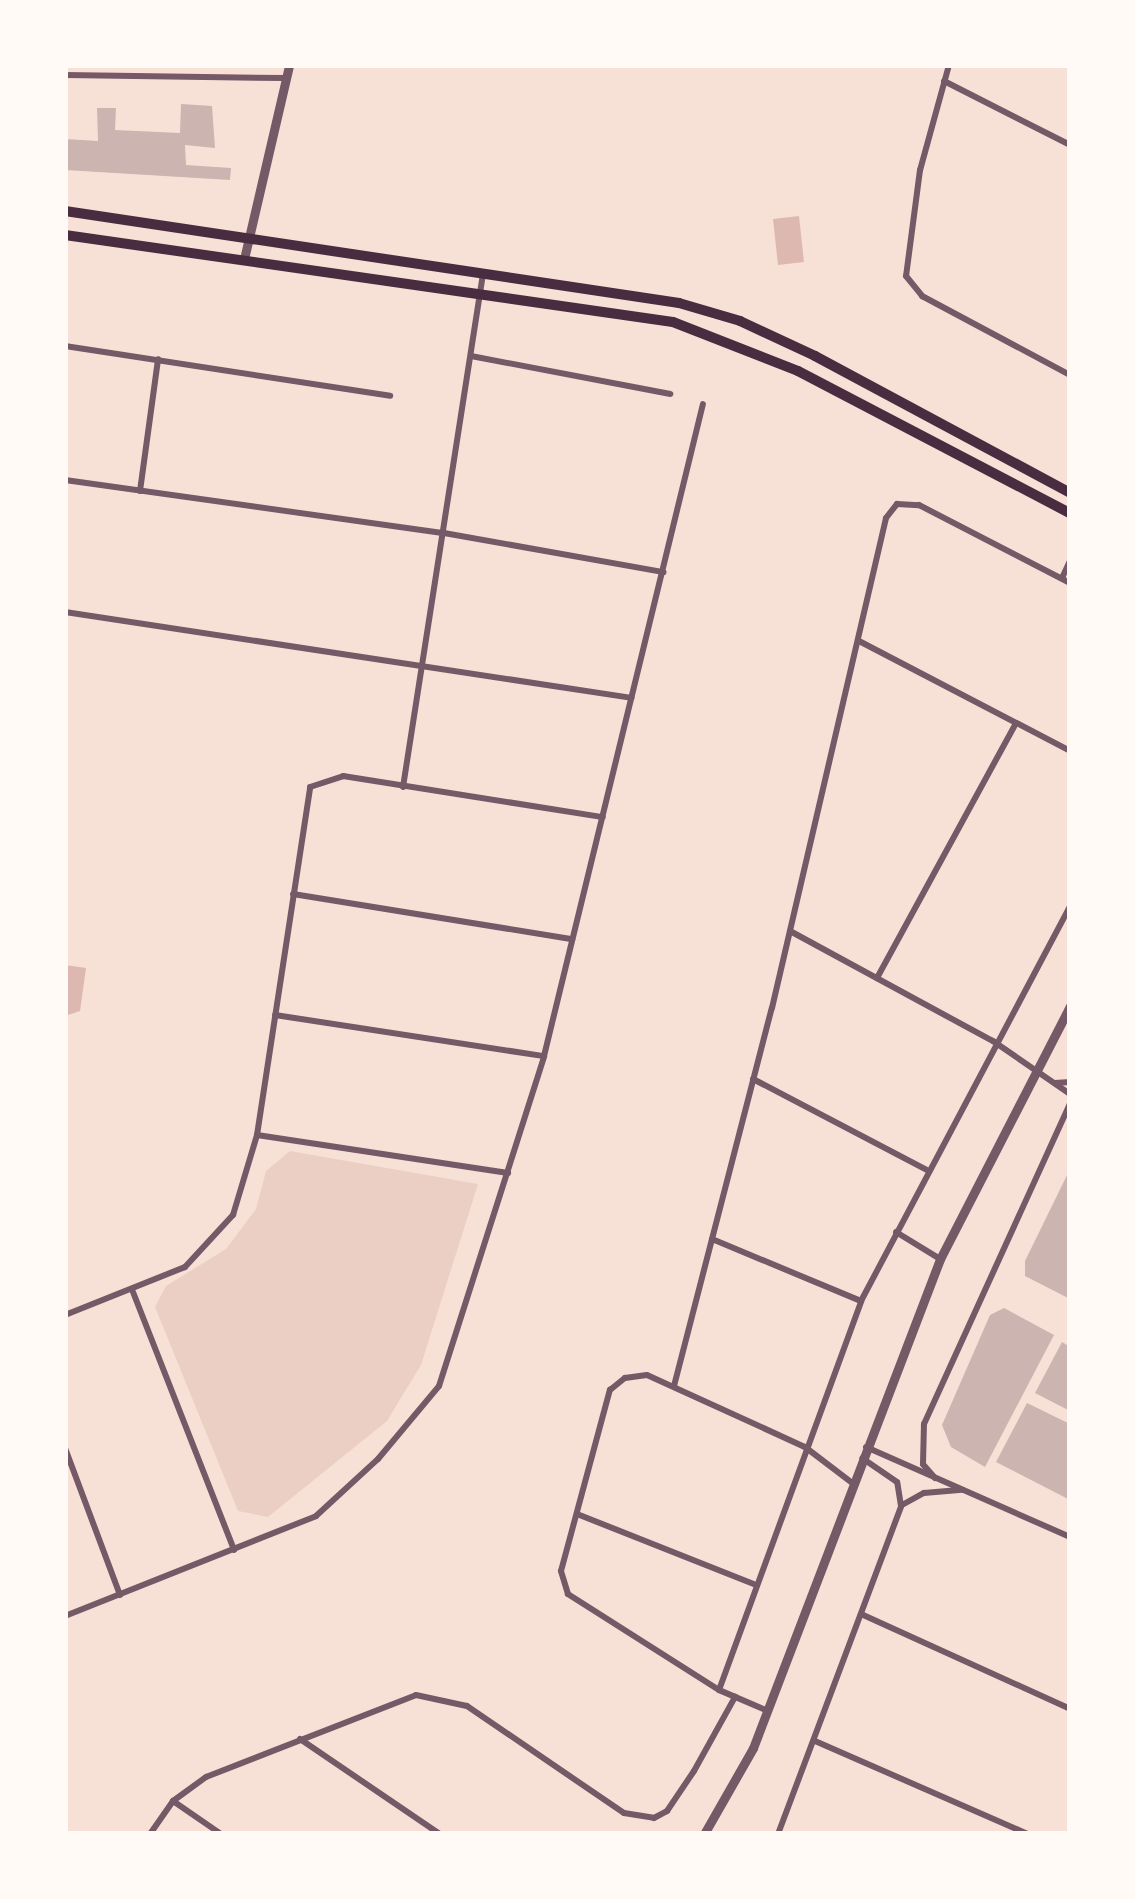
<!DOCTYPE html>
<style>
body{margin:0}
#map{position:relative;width:1135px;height:1899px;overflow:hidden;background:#f7e1d7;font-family:"Work Sans",sans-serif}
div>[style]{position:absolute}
.green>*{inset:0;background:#ebcfc5}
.water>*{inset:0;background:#dcb8b0}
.building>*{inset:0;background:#ccb4b1}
.minor>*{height:6px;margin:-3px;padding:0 3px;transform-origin:3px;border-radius:3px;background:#755966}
.tertiary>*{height:9px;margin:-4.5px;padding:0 4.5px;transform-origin:4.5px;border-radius:4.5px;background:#755966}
.secondary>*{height:10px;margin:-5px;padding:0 5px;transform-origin:5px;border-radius:5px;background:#4a2c40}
span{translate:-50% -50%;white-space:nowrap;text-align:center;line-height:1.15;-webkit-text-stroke:10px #fffaf5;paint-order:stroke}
.frame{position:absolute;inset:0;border:68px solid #fffaf5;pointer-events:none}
</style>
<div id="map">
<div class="green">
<div style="clip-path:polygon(290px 1151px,478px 1184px,421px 1365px,387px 1421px,268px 1517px,238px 1511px,155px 1307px,166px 1286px,226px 1249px,256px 1209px,266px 1171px)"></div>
</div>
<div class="water">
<div style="clip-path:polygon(799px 216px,804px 262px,778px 265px,773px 219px)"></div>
<div style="clip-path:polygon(65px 965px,86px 968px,80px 1011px,65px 1016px)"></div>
</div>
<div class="building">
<div style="clip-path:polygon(181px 104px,212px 106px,215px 148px,185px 145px,186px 165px,231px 168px,230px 180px,65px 170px,65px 139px,98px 141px,97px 108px,116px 108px,115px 130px,180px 133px)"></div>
<div style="clip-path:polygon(1070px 1169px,1070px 1299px,1025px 1276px,1025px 1261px)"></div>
<div style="clip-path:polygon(1004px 1308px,1054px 1335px,985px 1467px,951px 1447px,942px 1425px,990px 1315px)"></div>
<div style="clip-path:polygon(1062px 1342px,1070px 1347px,1070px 1411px,1035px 1393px)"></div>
<div style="clip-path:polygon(1027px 1403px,1070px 1424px,1070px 1500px,996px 1462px)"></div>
</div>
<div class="minor">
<div style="left:949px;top:65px;width:109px;rotate:105.4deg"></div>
<div style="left:920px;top:170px;width:107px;rotate:97.5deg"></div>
<div style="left:906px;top:276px;width:26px;rotate:51deg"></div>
<div style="left:922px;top:296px;width:168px;rotate:28.1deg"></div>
<div style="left:65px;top:75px;width:220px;rotate:0.8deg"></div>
<div style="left:944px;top:81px;width:141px;rotate:26.9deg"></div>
<div style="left:65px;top:346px;width:329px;rotate:8.7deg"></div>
<div style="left:471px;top:356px;width:203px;rotate:10.8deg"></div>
<div style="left:65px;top:480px;width:383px;rotate:8deg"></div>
<div style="left:444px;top:533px;width:223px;rotate:10.1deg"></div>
<div style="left:140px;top:491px;width:133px;rotate:-82.2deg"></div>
<div style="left:1062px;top:578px;width:19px;rotate:-65deg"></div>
<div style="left:65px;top:612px;width:573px;rotate:8.62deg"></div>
<div style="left:859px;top:641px;width:238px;rotate:27.5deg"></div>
<div style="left:403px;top:787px;width:519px;rotate:-81.14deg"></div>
<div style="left:293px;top:894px;width:283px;rotate:9.2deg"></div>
<div style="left:790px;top:931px;width:231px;rotate:28.5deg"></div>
<div style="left:993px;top:1041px;width:93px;rotate:34.5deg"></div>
<div style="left:877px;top:978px;width:290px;rotate:-61.4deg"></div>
<div style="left:275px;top:1015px;width:272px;rotate:8.7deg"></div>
<div style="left:753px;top:1079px;width:196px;rotate:27.6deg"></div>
<div style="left:1055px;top:1083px;width:15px;rotate:-4deg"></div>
<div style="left:257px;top:1135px;width:254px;rotate:8.6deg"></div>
<div style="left:896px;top:1232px;width:52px;rotate:31.5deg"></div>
<div style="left:712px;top:1239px;width:161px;rotate:22.6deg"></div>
<div style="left:133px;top:1292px;width:277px;rotate:68.6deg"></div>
<div style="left:65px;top:1315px;width:129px;rotate:-21.8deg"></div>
<div style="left:185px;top:1267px;width:71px;rotate:-47.3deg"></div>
<div style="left:233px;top:1215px;width:84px;rotate:-73.3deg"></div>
<div style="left:257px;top:1135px;width:352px;rotate:-81.3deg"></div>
<div style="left:310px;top:787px;width:35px;rotate:-18deg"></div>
<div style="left:343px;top:776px;width:263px;rotate:9deg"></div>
<div style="left:674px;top:1386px;width:390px;rotate:-75.5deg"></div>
<div style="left:772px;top:1008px;width:503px;rotate:-76.9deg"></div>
<div style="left:886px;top:518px;width:18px;rotate:-52deg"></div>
<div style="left:897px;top:504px;width:22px;rotate:3deg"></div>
<div style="left:919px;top:505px;width:170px;rotate:27.3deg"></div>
<div style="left:866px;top:1447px;width:223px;rotate:23.8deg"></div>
<div style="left:65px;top:1448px;width:157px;rotate:69.5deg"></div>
<div style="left:935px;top:1478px;width:18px;rotate:-131deg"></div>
<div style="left:923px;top:1464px;width:40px;rotate:-88.6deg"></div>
<div style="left:924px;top:1424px;width:353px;rotate:-65.5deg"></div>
<div style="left:902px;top:1505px;width:25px;rotate:-29deg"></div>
<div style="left:924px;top:1493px;width:38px;rotate:-5deg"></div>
<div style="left:577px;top:1514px;width:190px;rotate:21.6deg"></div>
<div style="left:861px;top:1614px;width:230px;rotate:24.4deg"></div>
<div style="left:65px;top:1616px;width:270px;rotate:-21.7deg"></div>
<div style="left:316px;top:1516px;width:84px;rotate:-42.6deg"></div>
<div style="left:378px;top:1459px;width:95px;rotate:-50.1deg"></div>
<div style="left:439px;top:1386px;width:346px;rotate:-72.3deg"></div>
<div style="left:544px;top:1056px;width:671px;rotate:-76.3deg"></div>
<div style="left:719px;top:1690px;width:414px;rotate:-69.9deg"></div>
<div style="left:861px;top:1301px;width:446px;rotate:-62.1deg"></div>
<div style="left:768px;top:1711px;width:53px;rotate:-156.8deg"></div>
<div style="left:719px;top:1690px;width:179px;rotate:-147.6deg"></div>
<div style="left:568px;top:1594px;width:24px;rotate:-107deg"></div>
<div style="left:561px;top:1571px;width:188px;rotate:-74.9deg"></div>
<div style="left:610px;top:1390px;width:19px;rotate:-39deg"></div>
<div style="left:625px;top:1378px;width:22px;rotate:-8deg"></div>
<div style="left:647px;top:1375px;width:174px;rotate:24.5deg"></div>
<div style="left:805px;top:1447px;width:58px;rotate:37.3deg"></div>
<div style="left:300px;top:1739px;width:169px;rotate:34.2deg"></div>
<div style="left:815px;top:1741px;width:232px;rotate:23.6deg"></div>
<div style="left:173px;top:1801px;width:58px;rotate:34.5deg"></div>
<div style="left:150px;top:1834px;width:40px;rotate:-55.1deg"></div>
<div style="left:173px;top:1801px;width:41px;rotate:-36deg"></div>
<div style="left:206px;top:1777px;width:225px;rotate:-21.3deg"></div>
<div style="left:416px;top:1695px;width:52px;rotate:12.2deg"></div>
<div style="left:467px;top:1706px;width:190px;rotate:34.3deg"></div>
<div style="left:624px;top:1813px;width:30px;rotate:9deg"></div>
<div style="left:654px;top:1818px;width:15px;rotate:-28deg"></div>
<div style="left:667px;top:1811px;width:48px;rotate:-56deg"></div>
<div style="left:694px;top:1771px;width:85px;rotate:-61deg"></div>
<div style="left:778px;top:1834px;width:350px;rotate:-69.4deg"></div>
<div style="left:901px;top:1506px;width:24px;rotate:-99deg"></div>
<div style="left:897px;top:1482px;width:42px;rotate:-145.6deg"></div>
</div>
<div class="tertiary">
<div style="left:244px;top:259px;width:199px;rotate:-76.9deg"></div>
<div style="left:704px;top:1834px;width:99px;rotate:-60.3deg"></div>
<div style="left:753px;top:1748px;width:524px;rotate:-69.07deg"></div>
<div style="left:940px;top:1259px;width:284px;rotate:-62.8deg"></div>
</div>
<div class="secondary">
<div style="left:65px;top:211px;width:621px;rotate:8.52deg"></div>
<div style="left:679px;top:303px;width:64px;rotate:16.4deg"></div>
<div style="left:740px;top:321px;width:83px;rotate:25deg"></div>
<div style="left:815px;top:356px;width:289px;rotate:28.2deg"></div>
<div style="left:65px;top:235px;width:614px;rotate:8.14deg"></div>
<div style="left:673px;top:322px;width:134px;rotate:21.4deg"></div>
<div style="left:798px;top:371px;width:307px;rotate:27.6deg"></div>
</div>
<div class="frame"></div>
</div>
